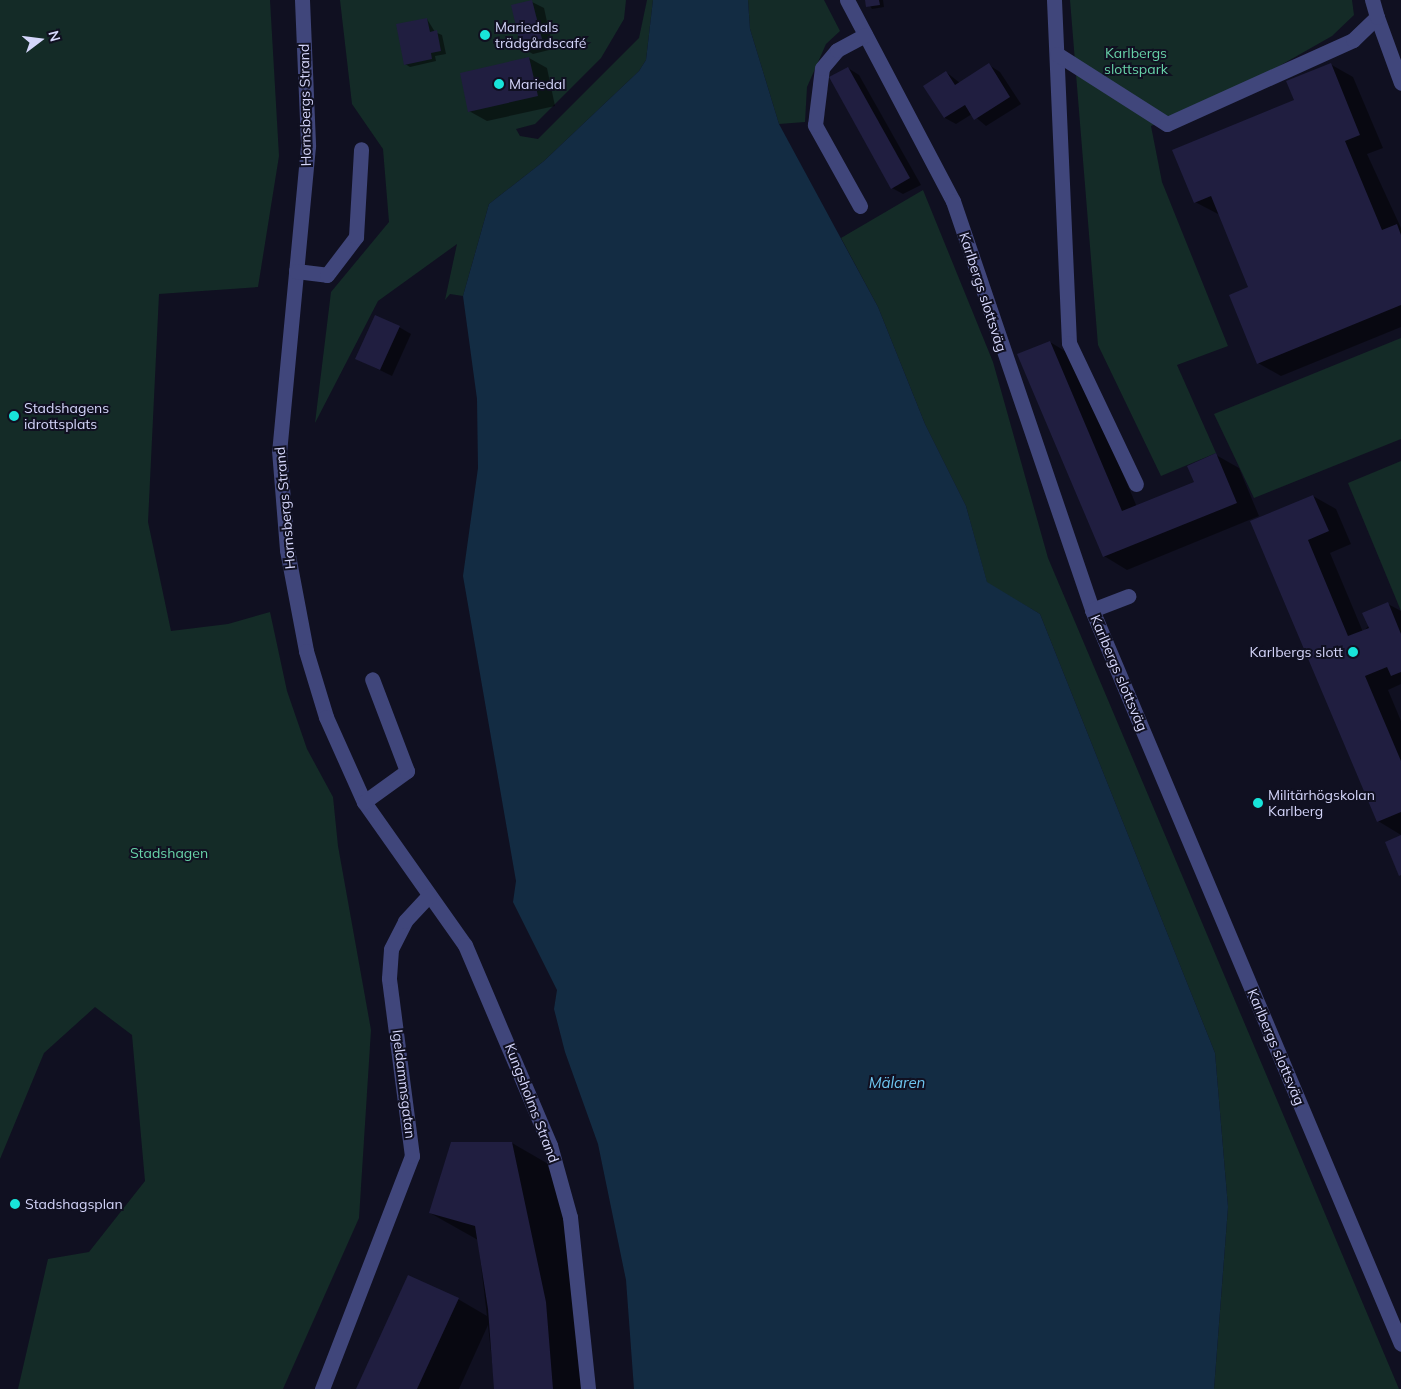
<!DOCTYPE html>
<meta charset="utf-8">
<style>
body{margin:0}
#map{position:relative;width:1401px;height:1389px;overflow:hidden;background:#101021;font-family:Mulish,sans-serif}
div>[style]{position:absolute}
.green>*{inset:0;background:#142b27}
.water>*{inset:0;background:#132c43}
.shadow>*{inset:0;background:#0007}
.building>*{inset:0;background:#201e40}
.minor>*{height:15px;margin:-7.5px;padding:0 7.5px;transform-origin:7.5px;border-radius:7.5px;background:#40467b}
.dots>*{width:14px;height:14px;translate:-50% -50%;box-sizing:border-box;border:2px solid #101021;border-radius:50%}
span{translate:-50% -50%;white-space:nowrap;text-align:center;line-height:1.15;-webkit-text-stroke:4px #101021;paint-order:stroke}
.poi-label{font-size:14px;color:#d5d6fb}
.left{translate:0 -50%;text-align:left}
.right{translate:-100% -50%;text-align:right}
.park-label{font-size:14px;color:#68d3a9}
.street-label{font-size:14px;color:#d5d6fb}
.water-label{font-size:15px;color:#6ec6f0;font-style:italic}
.north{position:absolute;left:15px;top:15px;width:50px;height:50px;-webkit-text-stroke:4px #101021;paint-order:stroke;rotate:75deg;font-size:14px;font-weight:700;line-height:20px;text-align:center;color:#d5d6fb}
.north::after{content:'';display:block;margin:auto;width:18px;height:22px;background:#d5d6fb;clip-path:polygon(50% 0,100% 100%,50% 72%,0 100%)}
</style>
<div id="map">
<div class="green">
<div style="clip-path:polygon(0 0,270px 0,279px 156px,258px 287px,159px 294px,148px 522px,171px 631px,228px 624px,270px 612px,287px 691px,307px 749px,333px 797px,338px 846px,371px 1030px,359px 1218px,283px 1389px,18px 1389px,48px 1259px,89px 1252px,145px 1181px,132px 1035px,95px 1007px,44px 1053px,0 1159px)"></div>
<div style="clip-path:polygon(340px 0,626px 0,624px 19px,601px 58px,535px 124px,516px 129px,520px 136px,538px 139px,639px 38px,647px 0,653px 0,646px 60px,639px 71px,544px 161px,489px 204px,463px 296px,450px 294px,445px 300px,457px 244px,378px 301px,315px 423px,331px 292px,389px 222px,383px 149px,352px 104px)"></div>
<div style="clip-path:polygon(748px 0,824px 0,840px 31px,826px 44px,807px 87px,805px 122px,779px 124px,750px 29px)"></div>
<div style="clip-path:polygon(1070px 0,1352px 0,1354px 15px,1332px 36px,1258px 78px,1151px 126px,1162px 182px,1228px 346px,1177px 365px,1216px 453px,1161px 476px,1098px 345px)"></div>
<div style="clip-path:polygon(923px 190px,993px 362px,1048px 558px,1399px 1389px,1214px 1389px,1228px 1207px,1215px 1053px,1040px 614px,987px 583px,966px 506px,925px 424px,878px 307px,841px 238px)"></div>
<div style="clip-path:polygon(1401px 338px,1401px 439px,1254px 498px,1214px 414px)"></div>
<div style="clip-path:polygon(1401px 461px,1401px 611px,1348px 483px)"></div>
</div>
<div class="water">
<div style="clip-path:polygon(653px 0,748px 0,750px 29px,779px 124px,878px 307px,925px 424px,966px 506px,987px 582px,1040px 614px,1215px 1053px,1228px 1207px,1214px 1389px,634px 1389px,626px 1280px,598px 1144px,565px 1052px,554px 1009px,557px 990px,513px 902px,516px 881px,463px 576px,478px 468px,477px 399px,463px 296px,489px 204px,544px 161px,639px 71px,646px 60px)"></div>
</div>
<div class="shadow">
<div style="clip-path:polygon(866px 0,883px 0,884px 7px,872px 9px)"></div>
<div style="clip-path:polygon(532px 2px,544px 8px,553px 49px,533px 54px,522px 48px)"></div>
<div style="clip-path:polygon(427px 19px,435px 32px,442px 35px,446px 54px,435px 56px,436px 61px,410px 67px,405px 64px,397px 25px)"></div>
<div style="clip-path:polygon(529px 58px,547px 68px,555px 106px,487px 121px,469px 111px)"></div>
<div style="clip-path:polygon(1330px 64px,1353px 77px,1383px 148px,1367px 154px,1401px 228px,1401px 327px,1281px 376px,1258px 363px,1250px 288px,1220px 215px,1195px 202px)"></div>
<div style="clip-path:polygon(989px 65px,1000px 72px,1021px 104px,986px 126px,972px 114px,956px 124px,945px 118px,925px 86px,946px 72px,960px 83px)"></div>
<div style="clip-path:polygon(848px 68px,859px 75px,921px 185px,903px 194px,892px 188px)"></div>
<div style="clip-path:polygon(399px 327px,411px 334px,392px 376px,357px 359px)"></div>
<div style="clip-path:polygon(1050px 342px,1073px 356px,1137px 507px,1196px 483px,1216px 455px,1239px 468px,1259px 516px,1127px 570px,1104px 556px)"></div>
<div style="clip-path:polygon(1313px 496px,1336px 509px,1351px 544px,1330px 553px,1363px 632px,1388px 604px,1401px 611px,1401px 684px,1388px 690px,1401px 721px,1401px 835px,1378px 821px,1252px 522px)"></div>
<div style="clip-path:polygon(512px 1143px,557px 1169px,584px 1389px,495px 1389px,488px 1325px,459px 1389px,357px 1389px,458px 1299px,487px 1316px,478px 1240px,430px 1213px)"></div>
</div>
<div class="building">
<div style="clip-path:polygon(532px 0,543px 43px,521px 48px,511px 5px)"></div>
<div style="clip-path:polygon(865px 0,879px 0,880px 5px,866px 7px)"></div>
<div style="clip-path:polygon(427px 18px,430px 32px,437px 30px,441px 51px,431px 53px,432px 59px,404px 65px,396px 24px)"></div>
<div style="clip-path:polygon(529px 57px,538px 96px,468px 112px,460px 73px)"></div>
<div style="clip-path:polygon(989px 63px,1010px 97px,974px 120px,965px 105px,944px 118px,923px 86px,946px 71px,955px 85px)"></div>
<div style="clip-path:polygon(1331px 63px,1360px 135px,1345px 141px,1382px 230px,1397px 224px,1401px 235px,1401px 305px,1257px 364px,1229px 295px,1248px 287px,1211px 196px,1194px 203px,1172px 150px,1294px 100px,1286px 81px)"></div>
<div style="clip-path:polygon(848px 67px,910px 178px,891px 189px,829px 77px)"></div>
<div style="clip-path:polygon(375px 315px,400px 326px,380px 370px,355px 359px)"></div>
<div style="clip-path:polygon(1050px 341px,1122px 511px,1194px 482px,1187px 466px,1216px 453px,1237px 503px,1103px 557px,1017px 354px)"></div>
<div style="clip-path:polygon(1313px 495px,1329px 531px,1308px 540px,1348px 636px,1369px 628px,1362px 613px,1388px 602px,1401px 634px,1401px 672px,1391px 676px,1387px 667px,1365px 676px,1401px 761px,1401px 812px,1377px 822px,1250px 521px)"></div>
<div style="clip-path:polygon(1401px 835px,1401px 875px,1399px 876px,1385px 842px)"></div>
<div style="clip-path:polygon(451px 1142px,512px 1142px,546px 1302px,553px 1389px,494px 1389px,488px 1309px,475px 1226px,429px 1213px)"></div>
<div style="clip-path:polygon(408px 1275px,459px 1298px,417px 1389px,356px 1389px)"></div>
</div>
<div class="minor">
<div style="left:302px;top:0;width:146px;rotate:87.6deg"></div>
<div style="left:308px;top:146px;width:305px;rotate:95.4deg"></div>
<div style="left:279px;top:450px;width:100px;rotate:85.4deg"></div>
<div style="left:287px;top:550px;width:103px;rotate:79.3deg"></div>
<div style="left:306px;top:651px;width:69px;rotate:73.1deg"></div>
<div style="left:326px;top:717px;width:93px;rotate:65.9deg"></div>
<div style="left:364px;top:802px;width:175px;rotate:54.8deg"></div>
<div style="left:465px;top:945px;width:217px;rotate:67deg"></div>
<div style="left:550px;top:1145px;width:75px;rotate:74.5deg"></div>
<div style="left:570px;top:1217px;width:173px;rotate:84deg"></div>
<div style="left:847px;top:0;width:227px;rotate:62.2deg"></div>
<div style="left:953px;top:201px;width:432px;rotate:71.2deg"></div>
<div style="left:1092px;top:610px;width:796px;rotate:67.17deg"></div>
<div style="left:1054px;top:0;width:343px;rotate:87.5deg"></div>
<div style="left:1069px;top:343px;width:156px;rotate:64.6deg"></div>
<div style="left:1377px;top:17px;width:70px;rotate:70deg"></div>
<div style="left:1057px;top:54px;width:130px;rotate:32.5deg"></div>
<div style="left:1167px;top:124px;width:204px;rotate:-24.3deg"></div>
<div style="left:1353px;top:40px;width:33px;rotate:-44deg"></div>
<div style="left:1377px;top:17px;width:18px;rotate:-106deg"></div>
<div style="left:860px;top:206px;width:93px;rotate:-119.1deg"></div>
<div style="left:815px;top:125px;width:57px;rotate:-83deg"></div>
<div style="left:822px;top:68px;width:23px;rotate:-50deg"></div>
<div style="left:837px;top:50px;width:32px;rotate:-28deg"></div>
<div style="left:296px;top:271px;width:31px;rotate:7deg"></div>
<div style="left:327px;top:275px;width:48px;rotate:-52.7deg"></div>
<div style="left:356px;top:237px;width:88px;rotate:-86.7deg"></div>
<div style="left:1092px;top:610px;width:39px;rotate:-21deg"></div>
<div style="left:364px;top:802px;width:53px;rotate:-35.8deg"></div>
<div style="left:407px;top:771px;width:98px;rotate:-110.8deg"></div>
<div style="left:322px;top:1389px;width:250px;rotate:-68.9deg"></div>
<div style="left:412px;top:1156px;width:179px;rotate:-97.4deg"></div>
<div style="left:389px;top:978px;width:29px;rotate:-86deg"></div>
<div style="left:391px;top:949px;width:31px;rotate:-63deg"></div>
<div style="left:405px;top:921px;width:35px;rotate:-47deg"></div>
</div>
<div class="dots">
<div style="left:485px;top:35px;background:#18e4da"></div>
<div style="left:499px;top:84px;background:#18e4da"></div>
<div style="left:14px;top:416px;background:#18e4da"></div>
<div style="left:1353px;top:652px;background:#18e4da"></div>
<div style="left:1258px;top:803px;background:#18e4da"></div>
<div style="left:15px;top:1204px;background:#18e4da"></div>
</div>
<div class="poi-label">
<span class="left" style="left:495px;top:35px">Mariedals<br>trädgårdscafé</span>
<span class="left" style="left:509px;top:84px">Mariedal</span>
<span class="left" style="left:24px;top:416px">Stadshagens<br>idrottsplats</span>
<span class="right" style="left:1343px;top:652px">Karlbergs slott</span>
<span class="left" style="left:1268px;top:803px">Militärhögskolan<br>Karlberg</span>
<span class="left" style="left:25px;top:1204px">Stadshagsplan</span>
</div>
<div class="park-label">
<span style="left:1136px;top:61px">Karlbergs<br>slottspark</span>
<span style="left:169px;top:853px">Stadshagen</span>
</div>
<div class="street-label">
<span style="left:305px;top:105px;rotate:-91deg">Hornsbergs Strand</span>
<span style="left:983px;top:292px;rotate:72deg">Karlbergs slottsväg</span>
<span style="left:285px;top:508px;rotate:-95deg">Hornsbergs Strand</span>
<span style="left:1119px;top:673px;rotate:67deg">Karlbergs slottsväg</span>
<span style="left:1276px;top:1047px;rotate:67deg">Karlbergs slottsväg</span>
<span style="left:404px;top:1084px;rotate:83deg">Igeldammsgatan</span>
<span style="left:532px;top:1103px;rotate:69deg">Kungsholms Strand</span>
</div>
<div class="water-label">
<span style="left:897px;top:1083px">Mälaren</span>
</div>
<div class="north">N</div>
</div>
